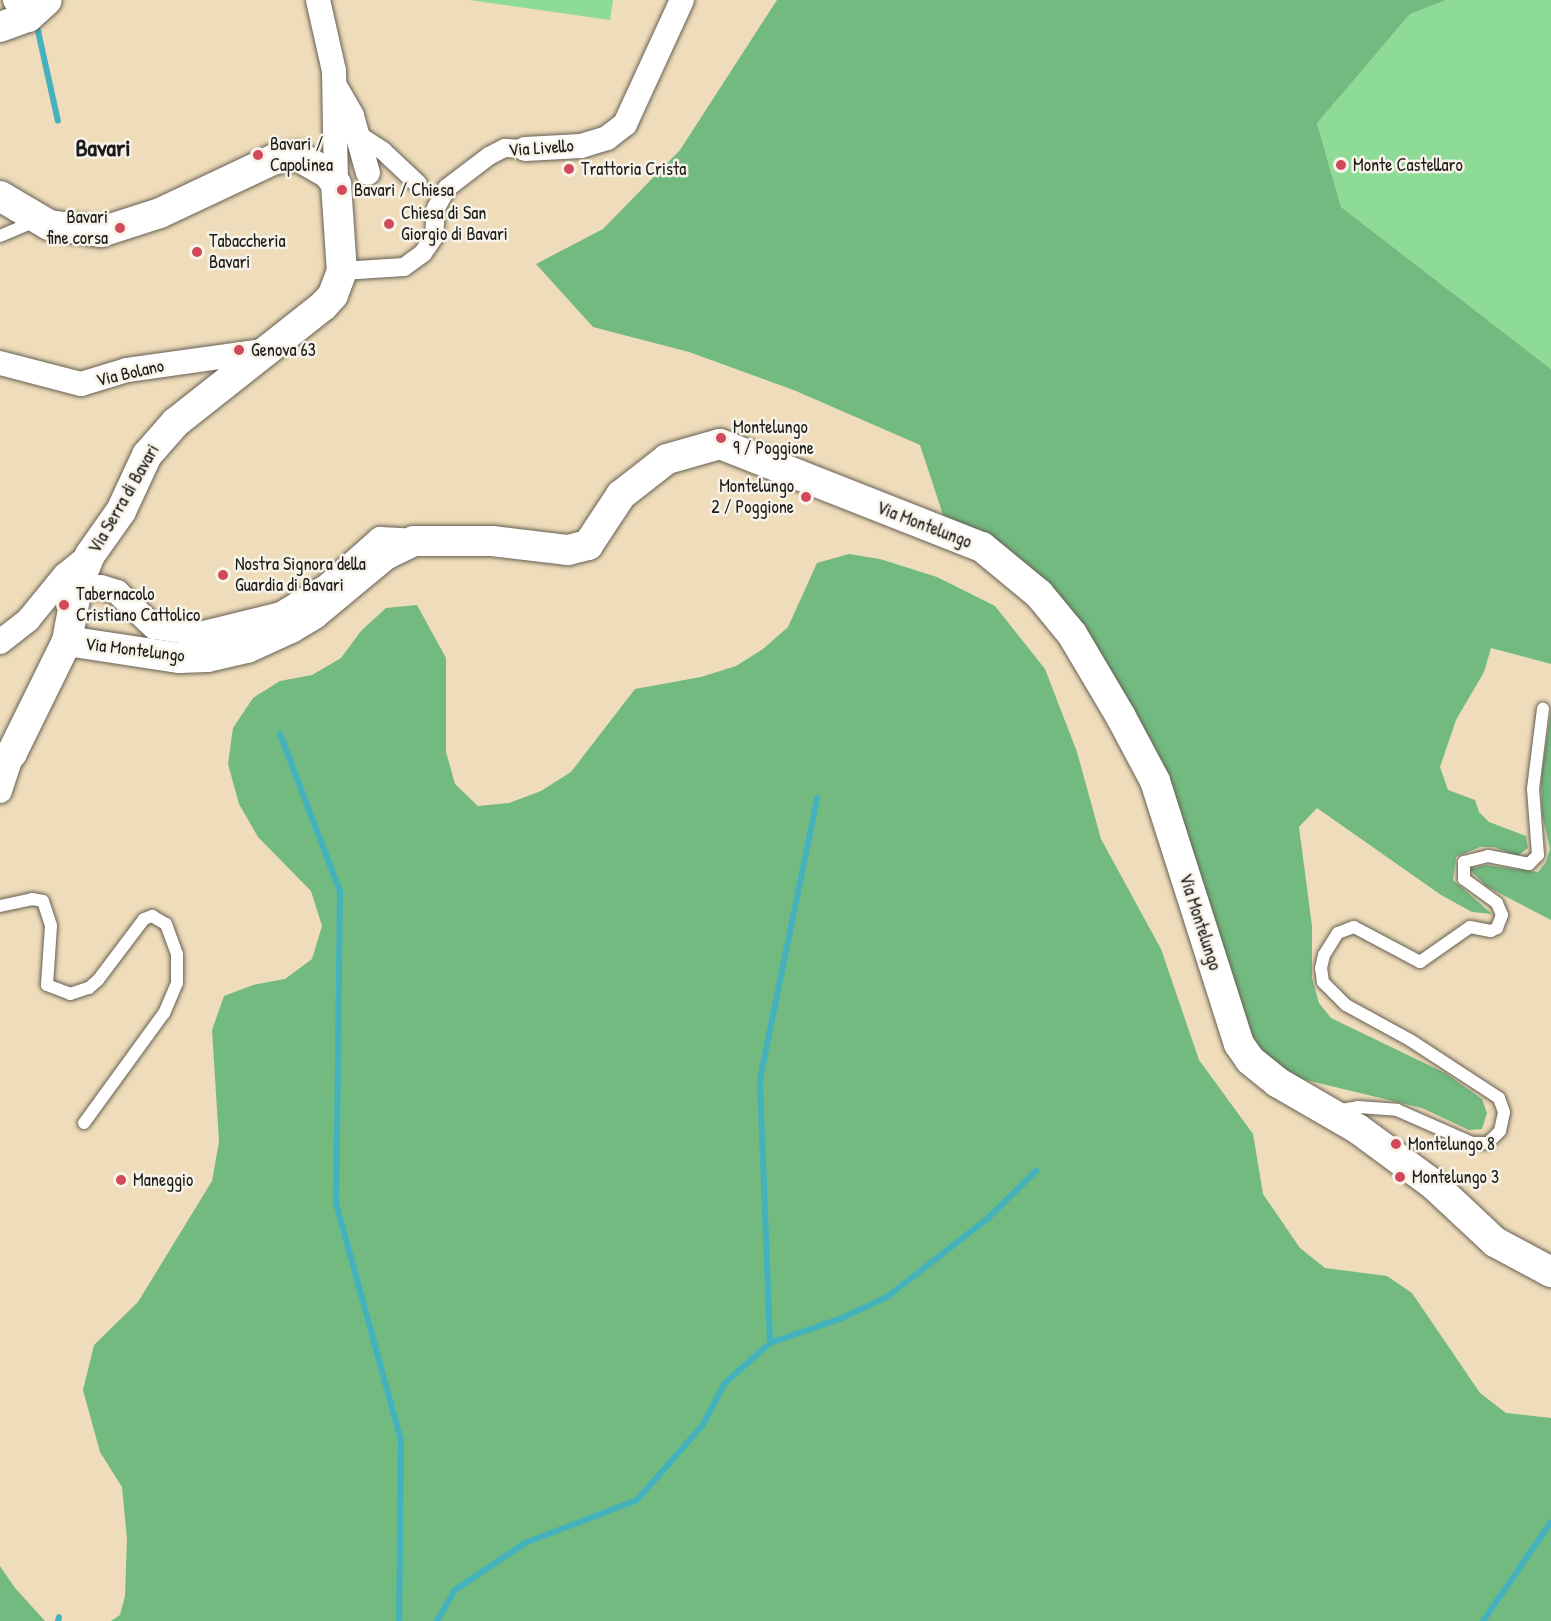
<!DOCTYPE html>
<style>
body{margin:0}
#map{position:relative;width:1551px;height:1621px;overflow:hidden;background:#eedcba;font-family:"Patrick Hand",sans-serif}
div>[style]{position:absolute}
.green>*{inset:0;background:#8eda97}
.forest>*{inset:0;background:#72ba80}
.stream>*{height:6px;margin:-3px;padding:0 3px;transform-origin:3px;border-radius:3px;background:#43b2bd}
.roads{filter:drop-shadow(0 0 2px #665f53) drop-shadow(0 0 2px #665f53)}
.service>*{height:12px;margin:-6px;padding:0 6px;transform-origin:6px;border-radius:6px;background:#fff}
.pedestrian>*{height:18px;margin:-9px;padding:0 9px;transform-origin:9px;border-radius:9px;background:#fff}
.minor>*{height:24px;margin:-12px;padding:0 12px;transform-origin:12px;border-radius:12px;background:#fff}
.tertiary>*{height:30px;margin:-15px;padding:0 15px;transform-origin:15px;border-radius:15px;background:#fff}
.dots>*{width:16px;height:16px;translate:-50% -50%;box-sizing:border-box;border:3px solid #f7f3e8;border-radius:50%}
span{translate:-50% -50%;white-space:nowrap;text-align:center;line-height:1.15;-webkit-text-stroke:5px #f7f3e8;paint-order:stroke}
.poi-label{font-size:18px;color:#1c1c1c}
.left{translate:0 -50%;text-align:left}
.right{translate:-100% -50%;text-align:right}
.street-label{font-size:18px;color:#1c1c1c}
.district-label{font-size:24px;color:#1c1c1c;font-weight:700}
</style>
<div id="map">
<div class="green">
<div style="clip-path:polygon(469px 0,613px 0,610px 20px)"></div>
<div style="clip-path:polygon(1446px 0,1551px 0,1551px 369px,1341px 207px,1317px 122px,1410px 14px)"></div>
</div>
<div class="forest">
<div style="clip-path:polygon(777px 0,1446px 0,1410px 14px,1317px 123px,1341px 207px,1551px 369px,1551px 664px,1491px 648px,1484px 672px,1456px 720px,1440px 767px,1448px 790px,1475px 800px,1479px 812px,1489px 822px,1526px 836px,1528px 848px,1517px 856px,1494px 847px,1480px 847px,1456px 857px,1453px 880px,1492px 914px,1472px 912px,1441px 895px,1317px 808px,1299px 827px,1312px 926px,1312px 978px,1319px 1003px,1331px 1018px,1445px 1073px,1482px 1099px,1487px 1113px,1482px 1129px,1469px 1130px,1422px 1108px,1285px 1075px,1256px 1055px,1127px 702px,945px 521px,920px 445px,796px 391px,689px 352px,593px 327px,536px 264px,603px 229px,680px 150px)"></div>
<div style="clip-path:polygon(849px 554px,880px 559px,937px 577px,995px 606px,1045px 669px,1077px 752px,1101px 839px,1161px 949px,1199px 1060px,1253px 1134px,1263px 1194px,1300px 1248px,1325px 1268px,1387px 1276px,1412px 1293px,1480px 1393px,1506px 1413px,1551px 1418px,1551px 1621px,111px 1621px,120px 1615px,125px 1596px,127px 1539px,122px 1487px,100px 1452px,83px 1390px,94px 1345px,138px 1302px,212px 1181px,219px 1142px,212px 1030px,224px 996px,253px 985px,285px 979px,312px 959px,322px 926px,311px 891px,258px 837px,239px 804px,228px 764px,233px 728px,253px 698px,280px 681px,312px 675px,341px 658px,361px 631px,386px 608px,417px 605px,446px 658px,446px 752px,455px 784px,478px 806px,509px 803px,541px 791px,571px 772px,635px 689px,701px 677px,736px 666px,763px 649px,788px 627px,817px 563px)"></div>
<div style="clip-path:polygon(1551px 711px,1551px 920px,1486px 886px,1469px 869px,1486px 865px,1538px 872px,1546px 862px,1550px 849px,1542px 814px,1541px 777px)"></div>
<div style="clip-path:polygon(0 1566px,15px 1588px,45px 1621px,0 1621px)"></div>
</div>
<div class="stream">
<div style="left:36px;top:22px;width:101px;rotate:77.5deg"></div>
<div style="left:280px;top:734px;width:168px;rotate:69.1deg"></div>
<div style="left:340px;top:891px;width:312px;rotate:90.7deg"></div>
<div style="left:336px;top:1203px;width:247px;rotate:74.7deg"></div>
<div style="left:401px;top:1441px;width:180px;rotate:90.6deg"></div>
<div style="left:770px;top:1343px;width:264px;rotate:-92.2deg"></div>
<div style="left:760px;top:1079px;width:287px;rotate:-78.5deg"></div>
<div style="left:58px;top:1621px;width:4px;rotate:-76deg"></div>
<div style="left:437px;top:1621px;width:36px;rotate:-60deg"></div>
<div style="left:455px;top:1590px;width:84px;rotate:-33.9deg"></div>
<div style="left:525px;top:1543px;width:120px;rotate:-21deg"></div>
<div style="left:637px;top:1500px;width:98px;rotate:-48.7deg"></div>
<div style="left:702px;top:1426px;width:49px;rotate:-61.9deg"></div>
<div style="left:725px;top:1383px;width:60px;rotate:-41.6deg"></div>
<div style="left:770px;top:1343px;width:76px;rotate:-19.1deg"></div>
<div style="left:842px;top:1318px;width:50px;rotate:-25deg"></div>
<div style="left:887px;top:1297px;width:127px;rotate:-38deg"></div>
<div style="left:987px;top:1219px;width:69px;rotate:-44.4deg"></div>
<div style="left:1483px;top:1621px;width:120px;rotate:-55.5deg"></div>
</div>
<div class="roads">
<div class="service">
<div style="left:0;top:236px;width:38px;rotate:-23deg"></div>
<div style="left:0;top:906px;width:33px;rotate:-12deg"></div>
<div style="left:32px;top:899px;width:11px;rotate:10deg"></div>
<div style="left:43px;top:901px;width:26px;rotate:72deg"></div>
<div style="left:51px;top:926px;width:59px;rotate:93.9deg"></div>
<div style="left:47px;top:985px;width:25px;rotate:21deg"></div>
<div style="left:70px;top:994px;width:20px;rotate:-18deg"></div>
<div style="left:89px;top:988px;width:12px;rotate:-42deg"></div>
<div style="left:98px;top:980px;width:76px;rotate:-53deg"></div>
<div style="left:144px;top:919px;width:9px;rotate:-21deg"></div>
<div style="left:152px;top:916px;width:16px;rotate:30deg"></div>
<div style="left:166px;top:924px;width:32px;rotate:70deg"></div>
<div style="left:177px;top:954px;width:29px;rotate:90deg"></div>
<div style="left:177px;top:983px;width:33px;rotate:113deg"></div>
<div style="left:164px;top:1013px;width:136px;rotate:126deg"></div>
<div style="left:1336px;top:1111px;width:22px;rotate:-10deg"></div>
<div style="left:1358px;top:1107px;width:39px;rotate:4deg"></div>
<div style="left:1397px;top:1110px;width:82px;rotate:23.7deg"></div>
<div style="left:1472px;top:1143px;width:16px"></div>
<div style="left:1488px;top:1143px;width:17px;rotate:-45deg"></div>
<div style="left:1500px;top:1131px;width:19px;rotate:-78deg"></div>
<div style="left:1504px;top:1112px;width:15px;rotate:-110deg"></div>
<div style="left:1499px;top:1098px;width:106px;rotate:-146.9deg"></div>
<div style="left:1410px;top:1040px;width:73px;rotate:-151.3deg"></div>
<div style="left:1346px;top:1005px;width:33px;rotate:-135deg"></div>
<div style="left:1323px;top:982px;width:14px;rotate:-98deg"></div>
<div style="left:1321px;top:968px;width:13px;rotate:-77deg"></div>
<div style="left:1324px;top:955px;width:26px;rotate:-58deg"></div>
<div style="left:1338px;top:933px;width:17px;rotate:-21deg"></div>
<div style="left:1354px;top:927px;width:75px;rotate:27.9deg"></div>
<div style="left:1420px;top:962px;width:61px;rotate:-35deg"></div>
<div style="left:1470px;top:927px;width:21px;rotate:11deg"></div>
<div style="left:1491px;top:931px;width:7px;rotate:-27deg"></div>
<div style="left:1497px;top:928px;width:14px;rotate:-69deg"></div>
<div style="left:1502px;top:915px;width:13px;rotate:-113deg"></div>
<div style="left:1497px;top:903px;width:41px;rotate:-144deg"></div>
<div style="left:1464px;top:879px;width:17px;rotate:-90deg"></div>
<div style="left:1464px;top:862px;width:25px;rotate:-14deg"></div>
<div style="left:1488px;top:856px;width:42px;rotate:11deg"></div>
<div style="left:1529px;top:864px;width:13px;rotate:-45deg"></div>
<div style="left:1538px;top:855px;width:66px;rotate:-94.3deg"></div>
<div style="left:1533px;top:789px;width:81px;rotate:-82.9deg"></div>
</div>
<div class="pedestrian">
<div style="left:357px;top:134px;width:31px;rotate:33deg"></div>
<div style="left:383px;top:151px;width:48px;rotate:43.3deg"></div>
<div style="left:342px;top:271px;width:62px;rotate:-3.7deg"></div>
<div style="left:404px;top:267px;width:24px;rotate:-36deg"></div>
<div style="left:423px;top:253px;width:19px;rotate:-55deg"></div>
<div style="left:434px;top:237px;width:29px;rotate:-86deg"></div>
<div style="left:436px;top:208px;width:23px;rotate:-61deg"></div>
<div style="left:447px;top:188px;width:53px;rotate:-37.3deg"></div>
<div style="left:489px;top:156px;width:18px;rotate:-27deg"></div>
<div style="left:505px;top:148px;width:20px;rotate:3deg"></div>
</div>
<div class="minor">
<div style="left:15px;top:0;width:13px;rotate:23deg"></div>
<div style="left:27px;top:5px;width:12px;rotate:85deg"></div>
<div style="left:318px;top:0;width:73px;rotate:77.3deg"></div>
<div style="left:334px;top:71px;width:113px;rotate:89deg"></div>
<div style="left:335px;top:86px;width:34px;rotate:60deg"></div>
<div style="left:352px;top:116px;width:59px;rotate:74.3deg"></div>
<div style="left:525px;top:149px;width:56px;rotate:-3.1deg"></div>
<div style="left:581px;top:146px;width:27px;rotate:-17deg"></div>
<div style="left:607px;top:138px;width:23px;rotate:-38deg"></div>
<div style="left:625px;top:124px;width:136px;rotate:-65.3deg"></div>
<div style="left:0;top:363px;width:84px;rotate:14.5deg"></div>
<div style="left:81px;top:384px;width:48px;rotate:-16.9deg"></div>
<div style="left:127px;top:370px;width:136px;rotate:-8deg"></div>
<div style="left:77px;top:588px;width:24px;rotate:-2deg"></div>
<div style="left:101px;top:587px;width:17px;rotate:17deg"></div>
<div style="left:117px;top:592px;width:51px;rotate:43.4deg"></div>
<div style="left:154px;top:627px;width:47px;rotate:8.7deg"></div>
<div style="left:200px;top:634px;width:83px;rotate:-13.9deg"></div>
<div style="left:281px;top:614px;width:54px;rotate:-31.3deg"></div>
<div style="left:327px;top:586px;width:71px;rotate:-41.6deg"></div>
<div style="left:380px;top:539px;width:34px;rotate:3deg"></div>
<div style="left:0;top:642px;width:36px;rotate:-38deg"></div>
<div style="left:28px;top:620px;width:58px;rotate:-50.6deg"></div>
<div style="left:65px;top:575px;width:32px;rotate:-39deg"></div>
<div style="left:0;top:791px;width:40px;rotate:-72deg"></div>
</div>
<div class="tertiary">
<div style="left:0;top:27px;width:30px;rotate:-20deg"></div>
<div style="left:28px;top:17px;width:25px;rotate:-42deg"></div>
<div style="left:0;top:196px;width:57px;rotate:30.6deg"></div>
<div style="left:49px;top:225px;width:52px;rotate:7.7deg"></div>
<div style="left:101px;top:232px;width:62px;rotate:-17.9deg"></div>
<div style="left:160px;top:213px;width:127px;rotate:-25.2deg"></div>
<div style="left:275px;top:159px;width:23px;rotate:-7deg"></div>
<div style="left:298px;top:156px;width:34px;rotate:30deg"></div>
<div style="left:328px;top:173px;width:14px;rotate:54deg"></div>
<div style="left:336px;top:184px;width:87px;rotate:86.1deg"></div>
<div style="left:342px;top:271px;width:26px;rotate:111deg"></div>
<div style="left:333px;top:295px;width:15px;rotate:132deg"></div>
<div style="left:323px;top:306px;width:187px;rotate:141.7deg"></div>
<div style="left:176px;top:422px;width:44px;rotate:131.3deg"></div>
<div style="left:147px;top:455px;width:62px;rotate:114.9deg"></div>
<div style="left:121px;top:511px;width:54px;rotate:125.2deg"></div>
<div style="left:90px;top:555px;width:35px;rotate:112deg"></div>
<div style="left:77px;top:588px;width:54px;rotate:100.7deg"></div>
<div style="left:67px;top:641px;width:125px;rotate:116.2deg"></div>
<div style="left:12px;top:753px;width:19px;rotate:129deg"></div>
<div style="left:67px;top:641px;width:114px;rotate:8.6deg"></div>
<div style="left:180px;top:658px;width:27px;rotate:-2deg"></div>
<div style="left:207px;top:657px;width:41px;rotate:-12.7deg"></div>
<div style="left:247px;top:648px;width:48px;rotate:-24.4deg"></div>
<div style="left:291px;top:628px;width:27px;rotate:-31deg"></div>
<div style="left:314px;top:614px;width:92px;rotate:-39.7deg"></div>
<div style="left:385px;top:555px;width:32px;rotate:-26deg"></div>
<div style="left:414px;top:541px;width:78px"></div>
<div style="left:492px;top:541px;width:77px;rotate:6.8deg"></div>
<div style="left:568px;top:550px;width:21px;rotate:-14deg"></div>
<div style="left:588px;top:545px;width:60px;rotate:-56.6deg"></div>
<div style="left:621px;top:495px;width:58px;rotate:-38deg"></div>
<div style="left:667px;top:459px;width:55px;rotate:-15.8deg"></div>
<div style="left:720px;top:444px;width:282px;rotate:21.5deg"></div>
<div style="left:982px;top:547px;width:74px;rotate:39.5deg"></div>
<div style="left:1039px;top:594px;width:52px;rotate:50.5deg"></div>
<div style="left:1072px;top:634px;width:96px;rotate:59.4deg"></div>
<div style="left:1121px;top:717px;width:72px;rotate:62deg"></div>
<div style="left:1155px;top:781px;width:276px;rotate:72.3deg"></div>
<div style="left:1239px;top:1044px;width:19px;rotate:55deg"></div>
<div style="left:1250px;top:1060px;width:35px;rotate:39deg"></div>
<div style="left:1277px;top:1082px;width:94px;rotate:30.1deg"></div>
<div style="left:1358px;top:1129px;width:93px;rotate:36.3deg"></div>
<div style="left:1433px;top:1184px;width:85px;rotate:43.1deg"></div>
<div style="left:1495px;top:1242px;width:64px;rotate:28.2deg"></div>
</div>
</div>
<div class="dots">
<div style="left:258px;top:155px;background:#d1495b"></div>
<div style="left:1341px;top:165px;background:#d1495b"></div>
<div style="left:569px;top:169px;background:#d1495b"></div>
<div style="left:342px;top:190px;background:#d1495b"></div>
<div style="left:389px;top:224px;background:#d1495b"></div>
<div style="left:120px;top:228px;background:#d1495b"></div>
<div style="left:197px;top:252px;background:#d1495b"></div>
<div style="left:239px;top:350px;background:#d1495b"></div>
<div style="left:721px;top:438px;background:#d1495b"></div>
<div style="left:806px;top:497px;background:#d1495b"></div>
<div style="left:223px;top:575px;background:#d1495b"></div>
<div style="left:64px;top:605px;background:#d1495b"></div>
<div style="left:1396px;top:1144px;background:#d1495b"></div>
<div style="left:1400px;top:1177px;background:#d1495b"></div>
<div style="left:121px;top:1180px;background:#d1495b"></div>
</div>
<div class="poi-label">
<span class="left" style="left:270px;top:155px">Bavari /<br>Capolinea</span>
<span class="left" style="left:1353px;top:165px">Monte Castellaro</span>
<span class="left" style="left:581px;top:169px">Trattoria Crista</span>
<span class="left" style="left:354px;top:190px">Bavari / Chiesa</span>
<span class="left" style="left:401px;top:224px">Chiesa di San<br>Giorgio di Bavari</span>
<span class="right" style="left:108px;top:228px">Bavari<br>fine corsa</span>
<span class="left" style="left:209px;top:252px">Tabaccheria<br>Bavari</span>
<span class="left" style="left:251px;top:350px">Genova 63</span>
<span class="left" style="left:733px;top:438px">Montelungo<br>9 / Poggione</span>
<span class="right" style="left:794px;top:497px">Montelungo<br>2 / Poggione</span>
<span class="left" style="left:235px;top:575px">Nostra Signora della<br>Guardia di Bavari</span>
<span class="left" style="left:76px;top:605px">Tabernacolo<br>Cristiano Cattolico</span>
<span class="left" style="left:1408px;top:1144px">Montelungo 8</span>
<span class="left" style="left:1412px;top:1177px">Montelungo 3</span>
<span class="left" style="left:133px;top:1180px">Maneggio</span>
</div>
<div class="street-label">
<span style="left:541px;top:148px;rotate:-4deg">Via Livello</span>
<span style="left:130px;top:373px;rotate:-13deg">Via Bolano</span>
<span style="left:124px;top:499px;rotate:-60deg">Via Serra di Bavari</span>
<span style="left:924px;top:525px;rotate:21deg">Via Montelungo</span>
<span style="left:135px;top:650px;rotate:7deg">Via Montelungo</span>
<span style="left:1200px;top:922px;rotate:72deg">Via Montelungo</span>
</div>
<div class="district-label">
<span style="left:103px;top:148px">Bavari</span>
</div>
</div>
